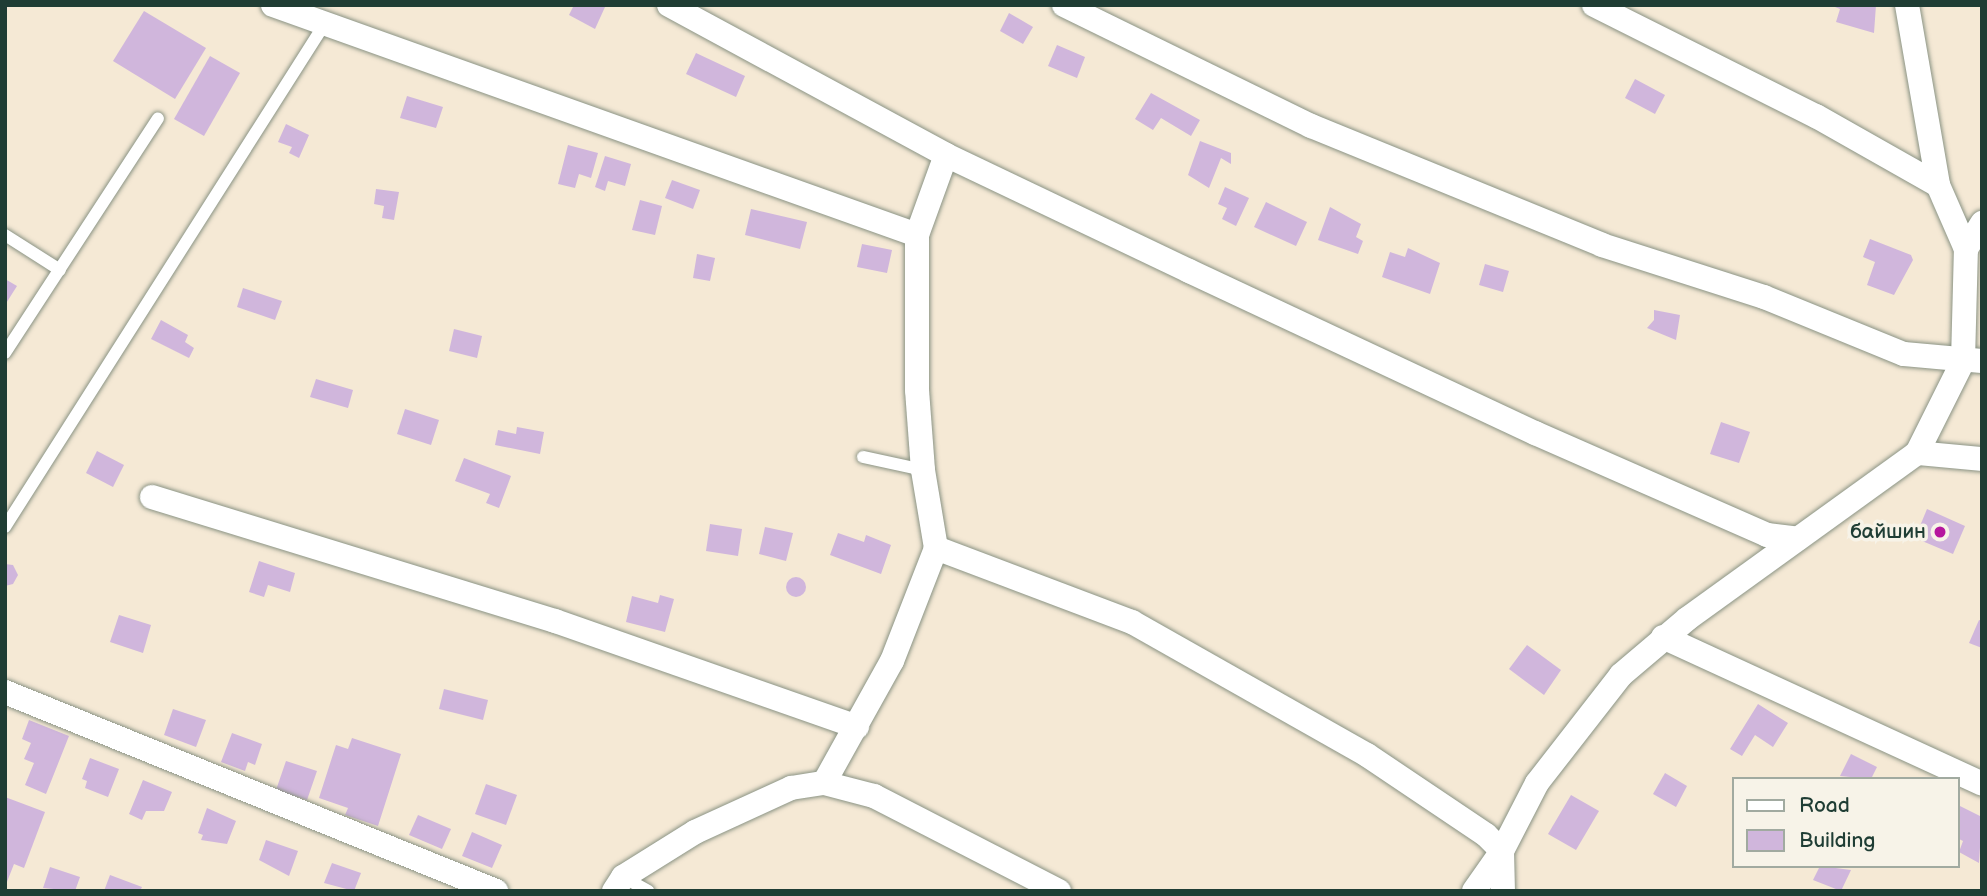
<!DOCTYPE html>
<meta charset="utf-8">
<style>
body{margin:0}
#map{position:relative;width:1987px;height:896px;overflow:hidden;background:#f5e9d5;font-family:"Balsamiq Sans",sans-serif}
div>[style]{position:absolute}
.building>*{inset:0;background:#d0b6dc}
.round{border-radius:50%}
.roads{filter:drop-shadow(0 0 2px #8a9384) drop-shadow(0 0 2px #8a9384)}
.service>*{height:12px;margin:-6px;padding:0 6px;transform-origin:6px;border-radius:6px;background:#fff}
.minor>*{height:24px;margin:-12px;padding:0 12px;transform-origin:12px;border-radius:12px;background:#fff}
.dots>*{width:19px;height:19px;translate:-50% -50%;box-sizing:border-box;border:4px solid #f7f3e8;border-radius:50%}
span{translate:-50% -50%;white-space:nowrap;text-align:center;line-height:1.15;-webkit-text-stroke:7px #f7f3e8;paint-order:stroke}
.poi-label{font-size:21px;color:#1f3d34}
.right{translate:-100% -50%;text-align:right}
.frame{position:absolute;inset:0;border:7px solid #1f3d34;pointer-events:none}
.legend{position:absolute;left:1732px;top:777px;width:228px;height:91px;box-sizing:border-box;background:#f7f3e8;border:2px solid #a1aaa0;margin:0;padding:9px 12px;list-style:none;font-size:21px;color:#1f3d34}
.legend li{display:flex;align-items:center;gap:14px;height:35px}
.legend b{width:35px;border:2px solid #a1aaa0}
</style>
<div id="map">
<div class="building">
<div style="clip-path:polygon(574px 5px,602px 5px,605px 7px,595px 29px,569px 15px)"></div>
<div style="clip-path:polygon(1830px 5px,1876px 5px,1874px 33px,1836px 22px,1840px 9px)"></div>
<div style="clip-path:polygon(144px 11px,206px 48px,175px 99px,113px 61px)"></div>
<div style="clip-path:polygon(1009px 13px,1033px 27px,1023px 44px,1000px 31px)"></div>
<div style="clip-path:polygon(1057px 45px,1085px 57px,1077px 78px,1048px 66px)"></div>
<div style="clip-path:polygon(696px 53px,745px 76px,736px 97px,686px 74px)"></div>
<div style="clip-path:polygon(210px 56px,240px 73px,204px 136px,174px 119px)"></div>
<div style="clip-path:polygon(1635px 79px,1665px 95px,1655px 114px,1625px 98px)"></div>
<div style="clip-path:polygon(1151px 93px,1200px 120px,1191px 136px,1161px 118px,1153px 130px,1135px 119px)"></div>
<div style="clip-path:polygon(407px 96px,443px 107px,436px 128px,400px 118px)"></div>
<div style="clip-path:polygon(286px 124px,309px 135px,299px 158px,289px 153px,292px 147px,278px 142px)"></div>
<div style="clip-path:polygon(1200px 141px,1231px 153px,1231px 164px,1221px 158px,1209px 188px,1188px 175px)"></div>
<div style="clip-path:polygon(568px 145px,598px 153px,591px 178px,579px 174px,575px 188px,558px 184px)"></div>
<div style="clip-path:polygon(605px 156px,631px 164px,625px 186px,608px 181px,605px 191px,595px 187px)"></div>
<div style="clip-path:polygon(672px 180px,700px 190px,693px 209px,665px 198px)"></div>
<div style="clip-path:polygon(1225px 187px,1249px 198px,1236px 226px,1222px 219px,1227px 208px,1218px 204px)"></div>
<div style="clip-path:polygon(376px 189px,399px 192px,394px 220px,382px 218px,384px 206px,374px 204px)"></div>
<div style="clip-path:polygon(640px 200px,662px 206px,655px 235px,632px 230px)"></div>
<div style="clip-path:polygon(1266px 202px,1307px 222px,1296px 246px,1254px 227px)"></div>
<div style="clip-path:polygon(1330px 207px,1361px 224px,1356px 237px,1363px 241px,1358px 254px,1318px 240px)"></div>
<div style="clip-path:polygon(751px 209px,807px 222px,800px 249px,745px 235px)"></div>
<div style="clip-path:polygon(1870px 239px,1911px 255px,1913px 260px,1894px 295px,1867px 285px,1875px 262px,1863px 257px)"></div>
<div style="clip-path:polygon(862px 244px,892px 250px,887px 273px,857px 267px)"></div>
<div style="clip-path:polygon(1408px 248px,1440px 263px,1430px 294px,1382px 277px,1390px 252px,1405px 257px)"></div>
<div style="clip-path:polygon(697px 254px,715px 258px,710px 281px,693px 278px)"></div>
<div style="clip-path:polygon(1485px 264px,1509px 271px,1503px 292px,1479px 285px)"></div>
<div style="clip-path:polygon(5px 279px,17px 286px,5px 305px)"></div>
<div style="clip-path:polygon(243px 288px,282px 301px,275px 320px,237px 307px)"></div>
<div style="clip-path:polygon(1654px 310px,1680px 315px,1676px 340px,1647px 328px,1654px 320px)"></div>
<div style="clip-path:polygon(161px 320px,188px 335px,185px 342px,194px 348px,189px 358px,151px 339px)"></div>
<div style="clip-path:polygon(454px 329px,482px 336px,477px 358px,449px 351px)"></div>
<div style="clip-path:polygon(316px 379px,353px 390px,348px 408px,310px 397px)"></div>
<div style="clip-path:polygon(405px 409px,439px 420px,431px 445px,397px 434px)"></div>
<div style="clip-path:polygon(1721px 422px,1750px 432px,1739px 463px,1710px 454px)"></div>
<div style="clip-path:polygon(517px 427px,544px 432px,540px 454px,495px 445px,498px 430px,516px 434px)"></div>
<div style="clip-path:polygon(97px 451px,124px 465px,113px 487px,86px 473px)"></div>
<div style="clip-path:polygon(464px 458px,511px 476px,499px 508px,486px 503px,490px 494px,455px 481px)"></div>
<div style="clip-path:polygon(1927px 509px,1965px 526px,1953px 554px,1915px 538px)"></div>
<div style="clip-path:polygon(710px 524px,742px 529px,738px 556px,706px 551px)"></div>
<div style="clip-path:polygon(765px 527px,793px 533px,786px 561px,759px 554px)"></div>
<div style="clip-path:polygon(838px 533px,864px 542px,866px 535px,891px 545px,881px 574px,830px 555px)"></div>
<div style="clip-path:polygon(259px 561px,295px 573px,290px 592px,268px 585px,264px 597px,249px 592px)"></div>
<div style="clip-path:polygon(5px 564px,13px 565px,18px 575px,13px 584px,5px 586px)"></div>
<div class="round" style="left:786px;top:577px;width:20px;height:20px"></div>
<div style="clip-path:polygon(660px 595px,674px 599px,665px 632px,626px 622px,632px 596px,658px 603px)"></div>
<div style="clip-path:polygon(119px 615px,151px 625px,143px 653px,110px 642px)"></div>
<div style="clip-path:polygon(1979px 620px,1982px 621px,1982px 648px,1969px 643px)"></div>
<div style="clip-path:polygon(1527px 645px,1561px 670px,1544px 695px,1509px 669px)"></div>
<div style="clip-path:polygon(444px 689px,488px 700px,483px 720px,439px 709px)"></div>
<div style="clip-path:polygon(1758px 704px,1788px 723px,1773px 747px,1755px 735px,1742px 756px,1730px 749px)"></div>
<div style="clip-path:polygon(173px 709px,206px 720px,196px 747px,164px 735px)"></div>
<div style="clip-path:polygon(29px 720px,69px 736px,46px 794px,25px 785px,34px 763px,24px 759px,31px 743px,22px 739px)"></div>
<div style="clip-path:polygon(232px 733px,262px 744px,255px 765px,248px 762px,245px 771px,221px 762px)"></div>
<div style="clip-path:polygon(352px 738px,401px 754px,378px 826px,345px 815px,348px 808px,319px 798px,336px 745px,348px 749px)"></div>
<div style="clip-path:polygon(1851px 754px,1877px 767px,1871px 779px,1840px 776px)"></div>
<div style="clip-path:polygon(90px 758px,119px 769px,108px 797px,85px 788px,87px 781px,82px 779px)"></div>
<div style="clip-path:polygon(286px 761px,317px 771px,307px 800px,276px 790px)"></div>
<div style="clip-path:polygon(1665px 773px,1687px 786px,1676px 807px,1653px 794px)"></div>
<div style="clip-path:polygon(143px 780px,172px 792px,164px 811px,146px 811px,142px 820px,129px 814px)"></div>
<div style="clip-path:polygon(486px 784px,517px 795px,506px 825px,475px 814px)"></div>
<div style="clip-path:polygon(1571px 795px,1599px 811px,1576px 850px,1548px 834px)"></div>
<div style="clip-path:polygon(5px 797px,45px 812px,24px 868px,14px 864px,5px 887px)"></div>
<div style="clip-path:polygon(1960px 806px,1982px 817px,1979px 863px,1959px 852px,1963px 841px,1957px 838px)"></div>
<div style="clip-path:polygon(207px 808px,236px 821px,227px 844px,201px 840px,203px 835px,198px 833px)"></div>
<div style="clip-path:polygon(418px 815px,451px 829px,442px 849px,409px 835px)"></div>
<div style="clip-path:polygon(472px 832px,502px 845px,492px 868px,462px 856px)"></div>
<div style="clip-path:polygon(266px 840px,298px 851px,289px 876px,259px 860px)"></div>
<div style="clip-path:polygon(332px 863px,361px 873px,354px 891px,324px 883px)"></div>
<div style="clip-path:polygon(1820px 866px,1851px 870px,1841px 891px,1813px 880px)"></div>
<div style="clip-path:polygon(50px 867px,80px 877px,75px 891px,43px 888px)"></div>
<div style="clip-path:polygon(110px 875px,142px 887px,140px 891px,104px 891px)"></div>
</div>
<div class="roads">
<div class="service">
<div style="left:5px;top:235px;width:65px;rotate:32.5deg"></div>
<div style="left:5px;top:353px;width:280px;rotate:-56.9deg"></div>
<div style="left:863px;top:457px;width:61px;rotate:12.2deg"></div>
<div style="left:5px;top:527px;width:595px;rotate:-57.57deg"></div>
<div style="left:623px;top:877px;width:29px;rotate:29deg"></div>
</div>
<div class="minor">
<div style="left:273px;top:5px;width:684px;rotate:19.65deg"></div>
<div style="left:669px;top:5px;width:315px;rotate:28.4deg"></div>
<div style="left:946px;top:155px;width:269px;rotate:25.5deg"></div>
<div style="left:1189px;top:271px;width:382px;rotate:25.1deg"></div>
<div style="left:1535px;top:433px;width:253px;rotate:23.7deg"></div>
<div style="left:1767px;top:535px;width:31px;rotate:7deg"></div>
<div style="left:1064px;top:5px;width:275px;rotate:26.1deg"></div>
<div style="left:1311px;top:126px;width:314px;rotate:22.2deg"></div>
<div style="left:1602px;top:245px;width:170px;rotate:17.8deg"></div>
<div style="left:1764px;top:297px;width:151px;rotate:22.2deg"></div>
<div style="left:1904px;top:354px;width:78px;rotate:5.1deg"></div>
<div style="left:1594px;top:5px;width:248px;rotate:26.6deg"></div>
<div style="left:1816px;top:116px;width:140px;rotate:29.5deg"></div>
<div style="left:1907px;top:5px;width:183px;rotate:80.2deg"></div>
<div style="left:1938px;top:185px;width:70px;rotate:66.4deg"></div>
<div style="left:1917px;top:453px;width:65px;rotate:5.3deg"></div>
<div style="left:152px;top:497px;width:422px;rotate:17.1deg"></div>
<div style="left:555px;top:621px;width:320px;rotate:19.3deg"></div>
<div style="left:936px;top:548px;width:210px;rotate:20.7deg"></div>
<div style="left:1132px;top:622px;width:270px;rotate:29.5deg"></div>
<div style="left:1367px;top:755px;width:143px;rotate:33.9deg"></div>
<div style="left:1486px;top:835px;width:23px;rotate:45deg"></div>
<div style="left:1502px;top:851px;width:40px;rotate:88.6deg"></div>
<div style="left:1663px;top:637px;width:351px;rotate:24.7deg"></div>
<div style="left:5px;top:692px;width:530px;rotate:22.06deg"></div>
<div style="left:824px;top:783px;width:140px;rotate:-60.9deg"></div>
<div style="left:892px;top:661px;width:121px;rotate:-68.7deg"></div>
<div style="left:936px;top:548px;width:79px;rotate:-99.5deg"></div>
<div style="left:923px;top:470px;width:80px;rotate:-94.3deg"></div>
<div style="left:917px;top:390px;width:155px;rotate:-90deg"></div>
<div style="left:917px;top:235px;width:85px;rotate:-70.1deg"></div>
<div style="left:614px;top:891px;width:17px;rotate:-57deg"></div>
<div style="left:623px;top:877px;width:85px;rotate:-32deg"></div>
<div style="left:695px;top:832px;width:106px;rotate:-24.6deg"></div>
<div style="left:791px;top:788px;width:33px;rotate:-9deg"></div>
<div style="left:824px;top:783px;width:52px;rotate:14.6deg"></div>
<div style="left:874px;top:796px;width:208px;rotate:27.2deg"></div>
<div style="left:1474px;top:891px;width:49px;rotate:-55deg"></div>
<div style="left:1502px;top:851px;width:76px;rotate:-62.8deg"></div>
<div style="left:1537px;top:783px;width:137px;rotate:-52.1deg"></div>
<div style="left:1621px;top:675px;width:87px;rotate:-40.3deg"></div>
<div style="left:1687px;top:619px;width:284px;rotate:-35.8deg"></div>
<div style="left:1917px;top:453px;width:103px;rotate:-63.4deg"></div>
<div style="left:1963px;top:361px;width:112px;rotate:-88.5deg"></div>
<div style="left:1966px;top:249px;width:31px;rotate:-58deg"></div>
</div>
</div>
<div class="dots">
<div style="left:1940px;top:532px;background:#b5179e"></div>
</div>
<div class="poi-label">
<span class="right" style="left:1926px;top:532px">байшин</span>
</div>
<div class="frame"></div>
<ul class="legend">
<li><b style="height:9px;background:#fff"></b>Road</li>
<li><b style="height:19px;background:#d0b6dc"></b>Building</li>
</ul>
</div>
